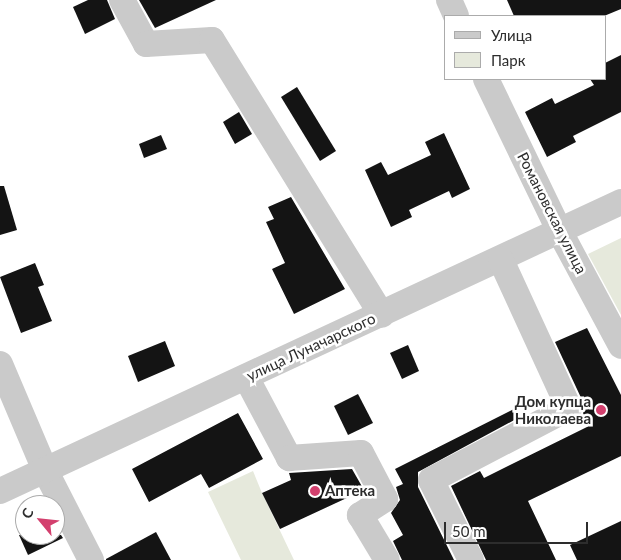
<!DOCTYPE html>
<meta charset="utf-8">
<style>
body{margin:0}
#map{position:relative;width:621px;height:560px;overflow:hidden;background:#fff;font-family:Lato,sans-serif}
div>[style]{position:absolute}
.green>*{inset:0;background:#e6e9dc}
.building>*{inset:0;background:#141414}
.minor>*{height:26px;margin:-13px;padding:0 13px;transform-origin:13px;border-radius:13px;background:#cacaca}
.dots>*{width:14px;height:14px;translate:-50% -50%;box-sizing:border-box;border:2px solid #fff;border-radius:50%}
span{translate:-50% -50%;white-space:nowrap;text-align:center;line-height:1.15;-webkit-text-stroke:5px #fff;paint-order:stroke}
.street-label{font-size:15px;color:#2d2d2d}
.poi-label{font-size:15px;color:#2d2d2d;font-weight:700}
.right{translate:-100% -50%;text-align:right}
.left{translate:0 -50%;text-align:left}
.legend{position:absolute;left:444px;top:15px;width:162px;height:65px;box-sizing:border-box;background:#fff;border:1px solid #ababab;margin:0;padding:6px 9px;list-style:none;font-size:15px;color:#2d2d2d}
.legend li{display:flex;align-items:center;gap:10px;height:25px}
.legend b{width:25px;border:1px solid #ababab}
.north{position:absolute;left:15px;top:495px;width:50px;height:50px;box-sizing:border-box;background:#fff;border:1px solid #ababab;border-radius:50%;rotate:298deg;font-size:14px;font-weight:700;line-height:20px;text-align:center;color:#2d2d2d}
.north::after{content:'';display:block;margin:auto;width:18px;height:22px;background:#d3406e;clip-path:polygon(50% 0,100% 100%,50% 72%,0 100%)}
.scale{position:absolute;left:444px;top:522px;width:144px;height:22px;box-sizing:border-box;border:2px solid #2d2d2d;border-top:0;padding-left:6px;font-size:15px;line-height:18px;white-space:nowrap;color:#2d2d2d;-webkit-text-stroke:4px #fff;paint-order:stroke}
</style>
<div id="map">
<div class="green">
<div style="clip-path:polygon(621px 238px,621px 315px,588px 254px)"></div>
<div style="clip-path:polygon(253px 471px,262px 493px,294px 560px,241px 560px,208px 492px)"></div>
</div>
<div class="building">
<div style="clip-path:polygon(88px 0,107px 0,115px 19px,85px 34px,73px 7px)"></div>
<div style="clip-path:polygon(139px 0,216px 0,155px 28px)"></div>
<div style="clip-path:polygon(507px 0,621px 0,621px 9px,604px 16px,514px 16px)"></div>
<div style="clip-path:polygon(621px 55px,621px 112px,573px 136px,576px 142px,547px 157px,525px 112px,552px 98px,555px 104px,594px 85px,590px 79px,605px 79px,605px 63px)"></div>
<div style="clip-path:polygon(297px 87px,336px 151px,320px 161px,281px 97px)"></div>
<div style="clip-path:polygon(239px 112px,252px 134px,235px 144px,223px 122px)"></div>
<div style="clip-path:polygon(444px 133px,470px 189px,452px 198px,449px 191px,409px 210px,412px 217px,391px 227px,365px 170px,381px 162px,388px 175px,431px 155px,425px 142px)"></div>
<div style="clip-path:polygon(161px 135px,167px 149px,144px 158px,139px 144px)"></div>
<div style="clip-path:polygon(0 186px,4px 186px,17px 230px,0 235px)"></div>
<div style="clip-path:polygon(291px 197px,345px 289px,294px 314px,272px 269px,285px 263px,266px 222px,274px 219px,268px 207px)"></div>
<div style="clip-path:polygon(35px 263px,44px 285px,38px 287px,52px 321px,21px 333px,0 277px)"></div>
<div style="clip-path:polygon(587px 328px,621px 395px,621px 456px,528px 501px,556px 560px,486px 560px,451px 486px,480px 471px,484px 478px,589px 426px,583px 413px,583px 402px,555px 342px)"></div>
<div style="clip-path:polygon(165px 341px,175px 366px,138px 382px,128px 356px)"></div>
<div style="clip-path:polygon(408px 345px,419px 371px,402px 379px,390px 353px)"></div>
<div style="clip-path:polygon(358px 394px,373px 423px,348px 435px,334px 406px)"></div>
<div style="clip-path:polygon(514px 409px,518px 418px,418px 472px,418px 487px,454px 560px,402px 560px,393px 541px,403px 535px,391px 513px,400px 500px,396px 487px,403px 484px,395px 469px)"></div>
<div style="clip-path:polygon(238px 413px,263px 459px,209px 488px,201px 474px,149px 502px,132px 469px)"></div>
<div style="clip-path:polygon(352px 469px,364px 490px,280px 529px,262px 493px,291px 480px,289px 473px)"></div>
<div style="clip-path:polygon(621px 521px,621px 560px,577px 560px,570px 545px)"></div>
<div style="clip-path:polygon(156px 532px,171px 560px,106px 560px,106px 559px)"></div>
<div style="clip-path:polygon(19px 535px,61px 535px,63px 538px,28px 555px)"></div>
</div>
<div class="minor">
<div style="left:122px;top:0;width:50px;rotate:61.4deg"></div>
<div style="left:146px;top:44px;width:66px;rotate:-3.5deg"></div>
<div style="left:212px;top:40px;width:323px;rotate:58.3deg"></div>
<div style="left:449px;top:0;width:17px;rotate:66deg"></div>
<div style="left:486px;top:79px;width:170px;rotate:64.2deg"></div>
<div style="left:560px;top:232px;width:129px;rotate:61.8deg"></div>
<div style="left:0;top:364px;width:115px;rotate:67deg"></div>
<div style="left:45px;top:470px;width:101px;rotate:62.9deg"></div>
<div style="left:246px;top:377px;width:92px;rotate:62deg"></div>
<div style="left:289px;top:458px;width:72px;rotate:-4deg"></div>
<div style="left:361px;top:453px;width:52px;rotate:62.4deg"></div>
<div style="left:385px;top:499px;width:30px;rotate:147deg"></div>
<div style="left:360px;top:515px;width:52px;rotate:59deg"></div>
<div style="left:0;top:491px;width:685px;rotate:-24.96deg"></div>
<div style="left:471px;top:560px;width:89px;rotate:-116.6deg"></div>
<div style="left:431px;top:480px;width:156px;rotate:-27.6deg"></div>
<div style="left:569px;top:408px;width:163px;rotate:-114.7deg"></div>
</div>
<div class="dots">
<div style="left:601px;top:410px;background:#d3406e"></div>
<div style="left:315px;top:491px;background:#d3406e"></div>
</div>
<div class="street-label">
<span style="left:552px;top:213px;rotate:63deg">Романовская улица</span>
<span style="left:311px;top:347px;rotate:-25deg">улица Луначарского</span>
</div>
<div class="poi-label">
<span class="right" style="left:591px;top:410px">Дом купца<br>Николаева</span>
<span class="left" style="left:325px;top:491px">Аптека</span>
</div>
<ul class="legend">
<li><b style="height:6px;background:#cacaca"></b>Улица</li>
<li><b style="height:14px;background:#e6e9dc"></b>Парк</li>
</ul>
<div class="north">С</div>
<div class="scale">50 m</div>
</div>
